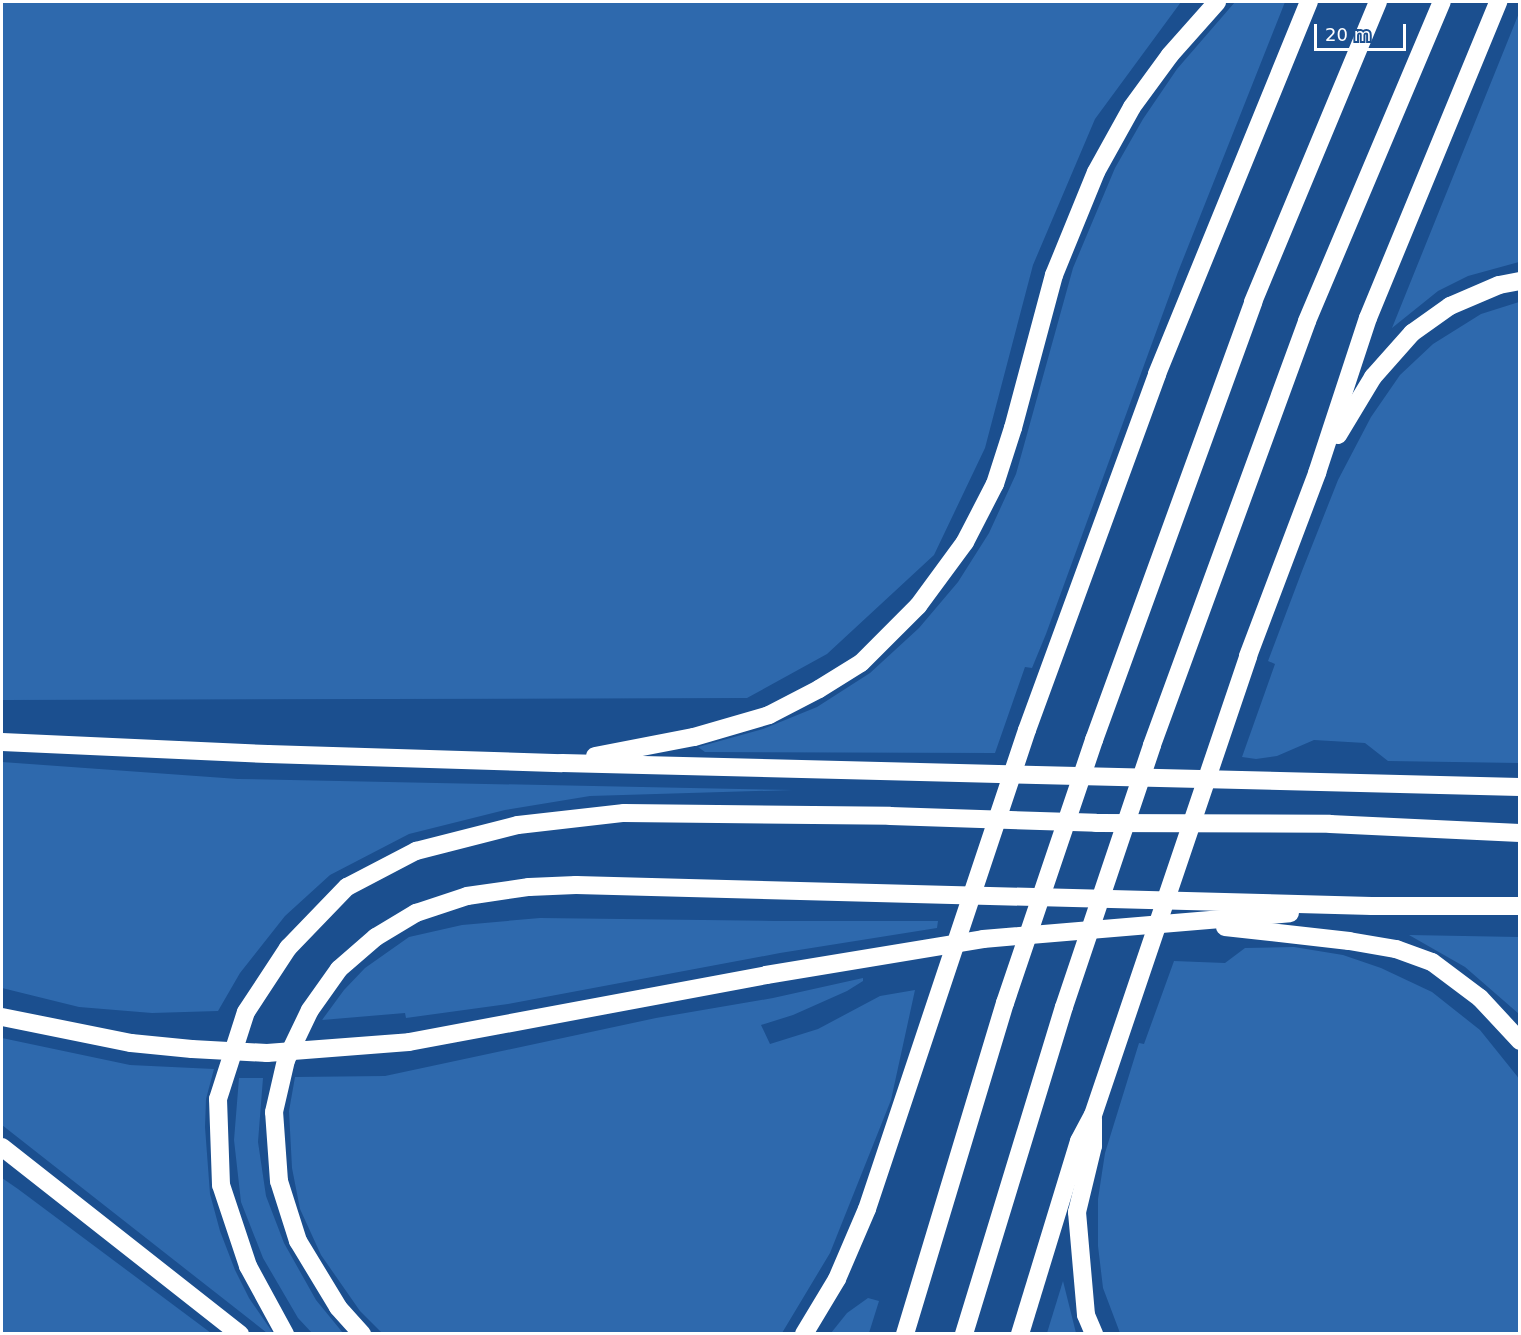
<!DOCTYPE html>
<style>
body{margin:0}
#map{position:relative;width:1521px;height:1335px;overflow:hidden;background:#1b4f8f;font-family:"DejaVu Sans",sans-serif}
div>[style]{position:absolute}
.green>*{inset:0;background:#2e69ad}
.motorway>*{height:18px;margin:-9px;padding:0 9px;transform-origin:9px;border-radius:9px;background:#fff}
span{translate:-50% -50%;white-space:nowrap;text-align:center;line-height:1.15;-webkit-text-stroke:4.5px #1b4f8f;paint-order:stroke}
.frame{position:absolute;inset:0;border:3px solid #fff;pointer-events:none}
.scale{position:absolute;left:1314px;top:24px;width:92px;height:27px;box-sizing:border-box;border:3px solid #fff;border-top:0;padding-left:8px;font-size:18px;line-height:21px;white-space:nowrap;color:#fff;-webkit-text-stroke:4px #1b4f8f;paint-order:stroke}
</style>
<div id="map">
<div class="green">
<div style="clip-path:polygon(2px 2px,1181px 2px,1095px 119px,1033px 265px,985px 448px,934px 555px,827px 654px,747px 698px,2px 700px)"></div>
<div style="clip-path:polygon(1235px 2px,1285px 2px,1178px 272px,1046px 634px,1032px 668px,1025px 667px,995px 753px,705px 752px,698px 747px,763px 729px,817px 707px,870px 673px,919px 628px,958px 582px,989px 533px,1016px 474px,1073px 268px,1115px 168px,1143px 119px,1177px 69px)"></div>
<div style="clip-path:polygon(1519px 13px,1519px 262px,1468px 276px,1438px 291px,1392px 328px)"></div>
<div style="clip-path:polygon(1519px 302px,1519px 763px,1388px 761px,1365px 743px,1314px 740px,1277px 756px,1256px 759px,1242px 757px,1275px 664px,1268px 661px,1302px 571px,1338px 480px,1371px 417px,1400px 375px,1433px 344px,1481px 314px)"></div>
<div style="clip-path:polygon(2px 762px,238px 779px,793px 790px,590px 796px,505px 810px,409px 834px,330px 875px,285px 916px,240px 973px,218px 1011px,152px 1013px,79px 1007px,2px 988px)"></div>
<div style="clip-path:polygon(540px 918px,774px 921px,938px 921px,937px 928px,780px 953px,508px 1004px,406px 1018px,405px 1013px,322px 1020px,344px 990px,365px 968px,409px 937px,462px 925px)"></div>
<div style="clip-path:polygon(1409px 935px,1519px 937px,1519px 1014px,1465px 967px)"></div>
<div style="clip-path:polygon(1294px 947px,1343px 955px,1381px 968px,1432px 992px,1480px 1030px,1517px 1076px,1520px 1081px,1519px 1333px,1120px 1333px,1103px 1288px,1098px 1246px,1098px 1199px,1105px 1153px,1139px 1043px,1144px 1044px,1174px 961px,1225px 963px,1245px 948px)"></div>
<div style="clip-path:polygon(863px 978px,863px 981px,847px 991px,793px 1015px,761px 1025px,770px 1044px,818px 1029px,880px 996px,915px 990px,891px 1100px,830px 1253px,782px 1333px,382px 1333px,360px 1311px,321px 1255px,300px 1209px,292px 1168px,289px 1111px,295px 1077px,385px 1076px,656px 1018px,773px 998px)"></div>
<div style="clip-path:polygon(2px 1038px,130px 1065px,214px 1069px,206px 1099px,205px 1127px,210px 1194px,220px 1231px,235px 1270px,249px 1298px,273px 1333px,267px 1333px,2px 1125px)"></div>
<div style="clip-path:polygon(239px 1078px,263px 1078px,258px 1142px,266px 1196px,284px 1243px,316px 1300px,343px 1333px,312px 1333px,298px 1318px,263px 1258px,241px 1202px,234px 1140px)"></div>
<div style="clip-path:polygon(2px 1178px,18px 1189px,211px 1333px,2px 1333px)"></div>
<div style="clip-path:polygon(1063px 1281px,1076px 1333px,1047px 1333px)"></div>
<div style="clip-path:polygon(868px 1298px,879px 1301px,869px 1333px,831px 1333px,847px 1313px)"></div>
</div>
<div class="motorway">
<div style="left:1338px;top:435px;width:68px;rotate:-58.9deg"></div>
<div style="left:1373px;top:377px;width:59px;rotate:-48.4deg"></div>
<div style="left:1412px;top:333px;width:47px;rotate:-35.4deg"></div>
<div style="left:1450px;top:306px;width:53px;rotate:-23.2deg"></div>
<div style="left:1499px;top:285px;width:21px;rotate:-11deg"></div>
<div style="left:2px;top:742px;width:266px;rotate:2.6deg"></div>
<div style="left:268px;top:754px;width:294px;rotate:1.8deg"></div>
<div style="left:562px;top:763px;width:958px;rotate:1.44deg"></div>
<div style="left:595px;top:756px;width:101px;rotate:-10.9deg"></div>
<div style="left:694px;top:737px;width:78px;rotate:-16.3deg"></div>
<div style="left:769px;top:715px;width:56px;rotate:-27.5deg"></div>
<div style="left:819px;top:689px;width:49px;rotate:-31.8deg"></div>
<div style="left:861px;top:663px;width:81px;rotate:-45deg"></div>
<div style="left:918px;top:606px;width:79px;rotate:-53.7deg"></div>
<div style="left:965px;top:542px;width:65px;rotate:-62.7deg"></div>
<div style="left:995px;top:484px;width:59px;rotate:-72.2deg"></div>
<div style="left:1013px;top:428px;width:158px;rotate:-75deg"></div>
<div style="left:1054px;top:275px;width:111px;rotate:-67.8deg"></div>
<div style="left:1096px;top:172px;width:74px;rotate:-61deg"></div>
<div style="left:1132px;top:107px;width:64px;rotate:-53.8deg"></div>
<div style="left:1170px;top:55px;width:71px;rotate:-48.4deg"></div>
<div style="left:1225px;top:927px;width:125px;rotate:6.4deg"></div>
<div style="left:1349px;top:941px;width:48px;rotate:9.7deg"></div>
<div style="left:1396px;top:949px;width:38px;rotate:20deg"></div>
<div style="left:1432px;top:962px;width:60px;rotate:36.9deg"></div>
<div style="left:1480px;top:998px;width:59px;rotate:47.1deg"></div>
<div style="left:2px;top:1017px;width:132px;rotate:11.4deg"></div>
<div style="left:131px;top:1043px;width:61px;rotate:5.6deg"></div>
<div style="left:192px;top:1049px;width:75px;rotate:3.1deg"></div>
<div style="left:267px;top:1053px;width:142px;rotate:-4.4deg"></div>
<div style="left:409px;top:1042px;width:363px;rotate:-10.6deg"></div>
<div style="left:766px;top:975px;width:220px;rotate:-9.4deg"></div>
<div style="left:983px;top:939px;width:308px;rotate:-4.8deg"></div>
<div style="left:1093px;top:1119px;width:27px;rotate:90deg"></div>
<div style="left:1093px;top:1146px;width:68px;rotate:103.6deg"></div>
<div style="left:1077px;top:1212px;width:103px;rotate:85deg"></div>
<div style="left:1086px;top:1315px;width:21px;rotate:67deg"></div>
<div style="left:2px;top:1147px;width:303px;rotate:38.2deg"></div>
<div style="left:285px;top:1334px;width:77px;rotate:-118.6deg"></div>
<div style="left:248px;top:1266px;width:85px;rotate:-108.4deg"></div>
<div style="left:221px;top:1185px;width:86px;rotate:-92deg"></div>
<div style="left:218px;top:1099px;width:91px;rotate:-72.2deg"></div>
<div style="left:246px;top:1012px;width:77px;rotate:-56.7deg"></div>
<div style="left:288px;top:948px;width:85px;rotate:-46deg"></div>
<div style="left:347px;top:887px;width:78px;rotate:-27.6deg"></div>
<div style="left:416px;top:851px;width:105px;rotate:-14.3deg"></div>
<div style="left:518px;top:825px;width:107px;rotate:-6.5deg"></div>
<div style="left:624px;top:813px;width:266px;rotate:0.6deg"></div>
<div style="left:890px;top:816px;width:206px;rotate:1.9deg"></div>
<div style="left:1096px;top:823px;width:234px;rotate:0.2deg"></div>
<div style="left:1330px;top:824px;width:190px;rotate:2.7deg"></div>
<div style="left:362px;top:1334px;width:36px;rotate:-132deg"></div>
<div style="left:338px;top:1307px;width:77px;rotate:-121.2deg"></div>
<div style="left:298px;top:1241px;width:63px;rotate:-107.6deg"></div>
<div style="left:279px;top:1181px;width:69px;rotate:-94.1deg"></div>
<div style="left:274px;top:1112px;width:53px;rotate:-77deg"></div>
<div style="left:286px;top:1060px;width:55px;rotate:-64.4deg"></div>
<div style="left:310px;top:1010px;width:50px;rotate:-54.7deg"></div>
<div style="left:339px;top:969px;width:49px;rotate:-40.9deg"></div>
<div style="left:376px;top:937px;width:47px;rotate:-31deg"></div>
<div style="left:416px;top:913px;width:54px;rotate:-18.4deg"></div>
<div style="left:467px;top:896px;width:63px;rotate:-8.3deg"></div>
<div style="left:529px;top:887px;width:47px;rotate:-2.4deg"></div>
<div style="left:576px;top:885px;width:796px;rotate:1.51deg"></div>
<div style="left:1372px;top:906px;width:148px"></div>
<div style="left:804px;top:1334px;width:64px;rotate:-59deg"></div>
<div style="left:837px;top:1279px;width:76px;rotate:-66.8deg"></div>
<div style="left:867px;top:1209px;width:505px;rotate:-71.53deg"></div>
<div style="left:1027px;top:730px;width:379px;rotate:-69.9deg"></div>
<div style="left:1157px;top:374px;width:402px;rotate:-67.8deg"></div>
<div style="left:905px;top:1334px;width:346px;rotate:-73.2deg"></div>
<div style="left:1005px;top:1003px;width:278px;rotate:-71.3deg"></div>
<div style="left:1094px;top:740px;width:466px;rotate:-70deg"></div>
<div style="left:1253px;top:302px;width:325px;rotate:-67.4deg"></div>
<div style="left:964px;top:1334px;width:342px;rotate:-73deg"></div>
<div style="left:1064px;top:1007px;width:276px;rotate:-71.4deg"></div>
<div style="left:1152px;top:745px;width:451px;rotate:-69.9deg"></div>
<div style="left:1307px;top:321px;width:346px;rotate:-67.1deg"></div>
<div style="left:1020px;top:1334px;width:202px;rotate:-73deg"></div>
<div style="left:1079px;top:1141px;width:30px;rotate:-62deg"></div>
<div style="left:1093px;top:1115px;width:484px;rotate:-71.3deg"></div>
<div style="left:1248px;top:656px;width:196px;rotate:-69.3deg"></div>
<div style="left:1317px;top:473px;width:163px;rotate:-71.8deg"></div>
<div style="left:1368px;top:318px;width:342px;rotate:-67.6deg"></div>
</div>
<div class="frame"></div>
<div class="scale">20 m</div>
</div>
